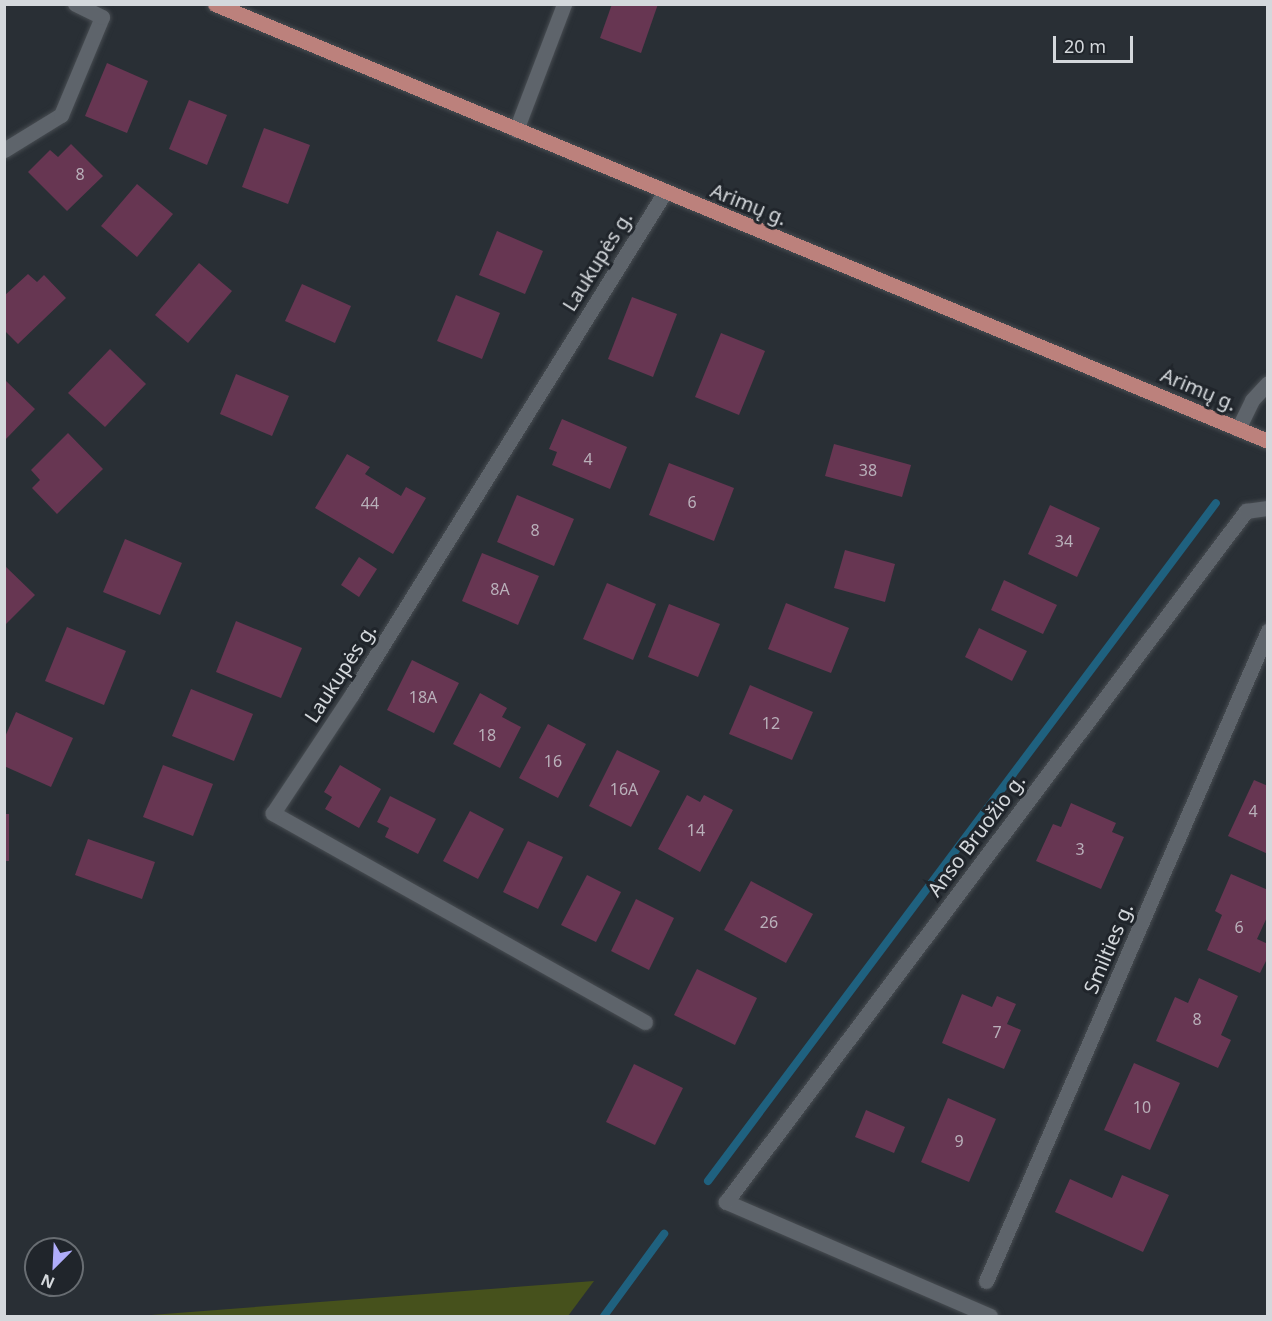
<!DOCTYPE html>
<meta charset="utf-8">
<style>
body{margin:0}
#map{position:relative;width:1272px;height:1321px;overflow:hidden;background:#292f35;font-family:"Noto Sans",sans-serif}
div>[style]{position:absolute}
.green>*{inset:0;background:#46511c}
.stream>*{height:8px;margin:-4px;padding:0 4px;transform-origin:4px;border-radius:4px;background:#1f617f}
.building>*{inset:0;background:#673652}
.roads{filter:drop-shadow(0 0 2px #484d52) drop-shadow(0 0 2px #484d52)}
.minor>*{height:15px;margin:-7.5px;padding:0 7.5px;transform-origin:7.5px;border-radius:7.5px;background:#5e646b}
.major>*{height:15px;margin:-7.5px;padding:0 7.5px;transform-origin:7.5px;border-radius:7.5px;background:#bc817c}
span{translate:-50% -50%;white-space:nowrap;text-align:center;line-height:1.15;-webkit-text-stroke:6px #20252b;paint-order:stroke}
.number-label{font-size:16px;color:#b9b0ba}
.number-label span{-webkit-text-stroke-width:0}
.street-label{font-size:20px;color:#d4d8dc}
.frame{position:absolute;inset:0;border:6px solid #d4d8dc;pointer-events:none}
.north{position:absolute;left:24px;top:1237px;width:60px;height:60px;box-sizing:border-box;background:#20252b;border:2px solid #686d72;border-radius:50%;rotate:204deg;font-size:16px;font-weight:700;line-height:24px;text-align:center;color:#d4d8dc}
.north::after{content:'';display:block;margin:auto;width:21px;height:27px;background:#b0adfa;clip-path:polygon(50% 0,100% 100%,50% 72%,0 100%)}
.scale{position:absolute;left:1053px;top:36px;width:80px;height:27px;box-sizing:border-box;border:3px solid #d4d8dc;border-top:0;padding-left:8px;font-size:18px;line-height:21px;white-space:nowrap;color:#d4d8dc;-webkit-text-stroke:4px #20252b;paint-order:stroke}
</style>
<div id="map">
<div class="green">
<div style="clip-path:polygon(594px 1281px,568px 1316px,138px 1316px)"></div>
</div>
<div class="stream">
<div style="left:708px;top:1181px;width:847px;rotate:-53.16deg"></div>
<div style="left:604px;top:1316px;width:102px;rotate:-53.8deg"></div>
</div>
<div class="building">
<div style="clip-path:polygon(612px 4px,658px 4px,641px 53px,600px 38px)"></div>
<div style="clip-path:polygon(107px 63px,148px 81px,127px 133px,85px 116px)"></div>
<div style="clip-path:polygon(189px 100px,227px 115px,207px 165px,169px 149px)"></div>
<div style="clip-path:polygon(264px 128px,310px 145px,288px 204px,242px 187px)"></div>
<div style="clip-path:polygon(71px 144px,103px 176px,67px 211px,28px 172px,50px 150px,58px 157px)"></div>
<div style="clip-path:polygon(137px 184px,173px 214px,137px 257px,101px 226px)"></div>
<div style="clip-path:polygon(497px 231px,543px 251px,525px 294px,479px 275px)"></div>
<div style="clip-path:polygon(199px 263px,232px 291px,188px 343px,155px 315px)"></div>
<div style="clip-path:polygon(28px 274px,37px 282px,44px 275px,66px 298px,18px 344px,4px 330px,4px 296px)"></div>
<div style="clip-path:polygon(302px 284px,351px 306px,335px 343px,285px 321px)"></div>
<div style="clip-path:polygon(456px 295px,500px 313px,482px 359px,437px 341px)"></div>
<div style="clip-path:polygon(632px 297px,677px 314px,653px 377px,608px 359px)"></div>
<div style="clip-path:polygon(721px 333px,765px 351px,739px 415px,695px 397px)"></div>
<div style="clip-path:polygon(110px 349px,146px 384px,105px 427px,68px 393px)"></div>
<div style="clip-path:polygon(236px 374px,289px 396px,272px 436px,220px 414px)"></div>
<div style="clip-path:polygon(4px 379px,35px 409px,4px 441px)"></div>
<div style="clip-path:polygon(562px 419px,627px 447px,610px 489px,552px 465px,557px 452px,549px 449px)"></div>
<div style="clip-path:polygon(68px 433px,103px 469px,57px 514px,32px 488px,40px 480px,31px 470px)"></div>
<div style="clip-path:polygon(834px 444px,911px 465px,902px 497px,825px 476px)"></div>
<div style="clip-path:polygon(347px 454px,370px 467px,365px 474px,401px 496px,406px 487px,426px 498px,393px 554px,315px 508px)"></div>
<div style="clip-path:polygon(669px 463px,734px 488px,714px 541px,649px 515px)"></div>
<div style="clip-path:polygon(517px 495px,574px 519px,554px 566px,497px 542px)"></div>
<div style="clip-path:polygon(1050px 505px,1100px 528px,1077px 577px,1028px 554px)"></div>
<div style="clip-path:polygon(125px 539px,182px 563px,160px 615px,103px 592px)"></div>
<div style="clip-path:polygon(845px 550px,895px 564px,885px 602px,834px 588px)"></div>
<div style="clip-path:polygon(482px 553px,539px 576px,518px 625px,462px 601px)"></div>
<div style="clip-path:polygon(359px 557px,377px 569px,359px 597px,341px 585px)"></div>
<div style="clip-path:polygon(4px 565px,35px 595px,4px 626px)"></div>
<div style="clip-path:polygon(1004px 580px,1057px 605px,1043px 634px,991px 610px)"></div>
<div style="clip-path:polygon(607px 583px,656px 604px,633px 660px,583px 639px)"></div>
<div style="clip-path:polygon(786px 603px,849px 628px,831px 673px,768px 649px)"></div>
<div style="clip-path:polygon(669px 604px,720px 624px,698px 677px,648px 657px)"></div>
<div style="clip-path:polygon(236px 621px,302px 648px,281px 698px,216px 672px)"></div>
<div style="clip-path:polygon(67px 627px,126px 651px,104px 705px,45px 681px)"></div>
<div style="clip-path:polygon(979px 628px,1027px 651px,1012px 681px,965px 657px)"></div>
<div style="clip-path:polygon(412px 660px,459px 683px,434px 733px,387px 710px)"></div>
<div style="clip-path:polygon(750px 685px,813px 712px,792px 760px,729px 734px)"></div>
<div style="clip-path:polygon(191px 689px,253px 714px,234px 761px,172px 736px)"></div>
<div style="clip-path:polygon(480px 693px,507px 708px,502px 717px,521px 727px,500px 768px,453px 744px)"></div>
<div style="clip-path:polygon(16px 712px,73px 738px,51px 787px,4px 766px,4px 739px)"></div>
<div style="clip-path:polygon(548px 724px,586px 744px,558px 798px,519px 778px)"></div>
<div style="clip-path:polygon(617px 750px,660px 771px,631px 827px,589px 806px)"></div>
<div style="clip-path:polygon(163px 765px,213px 784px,193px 836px,143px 817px)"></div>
<div style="clip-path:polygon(340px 765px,381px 789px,359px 828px,325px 809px,332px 797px,324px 792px)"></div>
<div style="clip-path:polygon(1254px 780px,1268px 786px,1268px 854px,1228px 836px)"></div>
<div style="clip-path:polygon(687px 795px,700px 802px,704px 795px,733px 810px,700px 872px,658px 849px)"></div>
<div style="clip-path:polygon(390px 796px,436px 819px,418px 854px,385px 837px,389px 828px,377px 822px)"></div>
<div style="clip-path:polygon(1071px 803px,1116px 823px,1112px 832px,1124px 837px,1101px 889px,1036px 861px,1053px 824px,1061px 827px)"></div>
<div style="clip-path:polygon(470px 811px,504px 829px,478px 879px,443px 861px)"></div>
<div style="clip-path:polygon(4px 814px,9px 814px,9px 861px,4px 861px)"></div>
<div style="clip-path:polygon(88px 839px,155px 862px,142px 899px,75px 875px)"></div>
<div style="clip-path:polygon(528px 841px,563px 857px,538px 909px,503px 892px)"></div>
<div style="clip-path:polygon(1231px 874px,1268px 890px,1268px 915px,1257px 939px,1268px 944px,1268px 957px,1260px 973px,1207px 950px,1222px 915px,1215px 911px)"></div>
<div style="clip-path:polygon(587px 875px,621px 892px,596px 942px,561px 925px)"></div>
<div style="clip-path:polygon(751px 881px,813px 914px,786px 963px,724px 930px)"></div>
<div style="clip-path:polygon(636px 899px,674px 918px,649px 970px,611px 951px)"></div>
<div style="clip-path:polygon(697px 969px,757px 998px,735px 1045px,674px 1015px)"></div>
<div style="clip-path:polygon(1199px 978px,1238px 996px,1221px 1035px,1231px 1040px,1218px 1068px,1156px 1041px,1175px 997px,1188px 1003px)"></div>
<div style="clip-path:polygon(962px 994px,992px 1007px,997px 996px,1016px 1004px,1007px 1024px,1021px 1030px,1004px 1069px,942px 1043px)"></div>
<div style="clip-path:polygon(1134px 1063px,1180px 1083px,1150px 1150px,1104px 1130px)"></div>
<div style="clip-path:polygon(634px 1064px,683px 1088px,655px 1145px,606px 1122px)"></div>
<div style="clip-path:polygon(948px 1098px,996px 1119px,969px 1182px,921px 1162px)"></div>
<div style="clip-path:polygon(866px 1110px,905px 1127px,894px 1153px,855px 1137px)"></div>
<div style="clip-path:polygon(1122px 1175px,1169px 1195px,1143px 1252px,1055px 1212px,1070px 1179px,1112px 1198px)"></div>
</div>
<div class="roads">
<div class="minor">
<div style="left:516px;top:130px;width:135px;rotate:-69.1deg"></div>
<div style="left:4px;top:150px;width:67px;rotate:-31.6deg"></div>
<div style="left:61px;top:115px;width:106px;rotate:-67.3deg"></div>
<div style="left:102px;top:17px;width:30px;rotate:-154deg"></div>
<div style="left:1238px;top:429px;width:32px;rotate:-64deg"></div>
<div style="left:1252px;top:400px;width:23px;rotate:-47deg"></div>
<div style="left:645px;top:1022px;width:427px;rotate:-150.7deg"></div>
<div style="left:273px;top:813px;width:143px;rotate:-56.4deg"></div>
<div style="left:352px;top:694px;width:592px;rotate:-58.06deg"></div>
<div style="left:986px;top:1281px;width:709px;rotate:-66.55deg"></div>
<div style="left:990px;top:1316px;width:288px;rotate:-156.6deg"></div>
<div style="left:726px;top:1202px;width:865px;rotate:-53.04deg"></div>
<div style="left:1246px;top:511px;width:22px;rotate:-8deg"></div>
</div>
<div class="major">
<div style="left:215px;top:4px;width:1140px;rotate:22.54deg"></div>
</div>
</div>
<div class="number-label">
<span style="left:80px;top:174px">8</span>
<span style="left:588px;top:459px">4</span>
<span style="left:868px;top:470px">38</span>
<span style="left:692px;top:502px">6</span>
<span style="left:370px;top:503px">44</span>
<span style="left:535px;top:530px">8</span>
<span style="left:1064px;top:541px">34</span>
<span style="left:500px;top:589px">8A</span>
<span style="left:423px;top:697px">18A</span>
<span style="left:771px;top:723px">12</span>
<span style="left:487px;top:735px">18</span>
<span style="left:553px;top:761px">16</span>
<span style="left:624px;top:789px">16A</span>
<span style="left:1253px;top:811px">4</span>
<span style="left:696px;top:830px">14</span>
<span style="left:1080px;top:849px">3</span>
<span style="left:769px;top:922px">26</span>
<span style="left:1239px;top:927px">6</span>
<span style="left:1197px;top:1019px">8</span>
<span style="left:997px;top:1032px">7</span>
<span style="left:1142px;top:1107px">10</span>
<span style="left:959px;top:1141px">9</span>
</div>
<div class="street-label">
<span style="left:749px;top:204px;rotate:22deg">Arimų g.</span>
<span style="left:597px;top:261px;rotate:-58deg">Laukupės g.</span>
<span style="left:1199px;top:389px;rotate:23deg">Arimų g.</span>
<span style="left:340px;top:673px;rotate:-57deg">Laukupės g.</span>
<span style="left:976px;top:835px;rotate:-53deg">Anso Bruožio g.</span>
<span style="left:1108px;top:948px;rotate:-67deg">Smilties g.</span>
</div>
<div class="frame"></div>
<div class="north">N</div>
<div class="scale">20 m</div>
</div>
